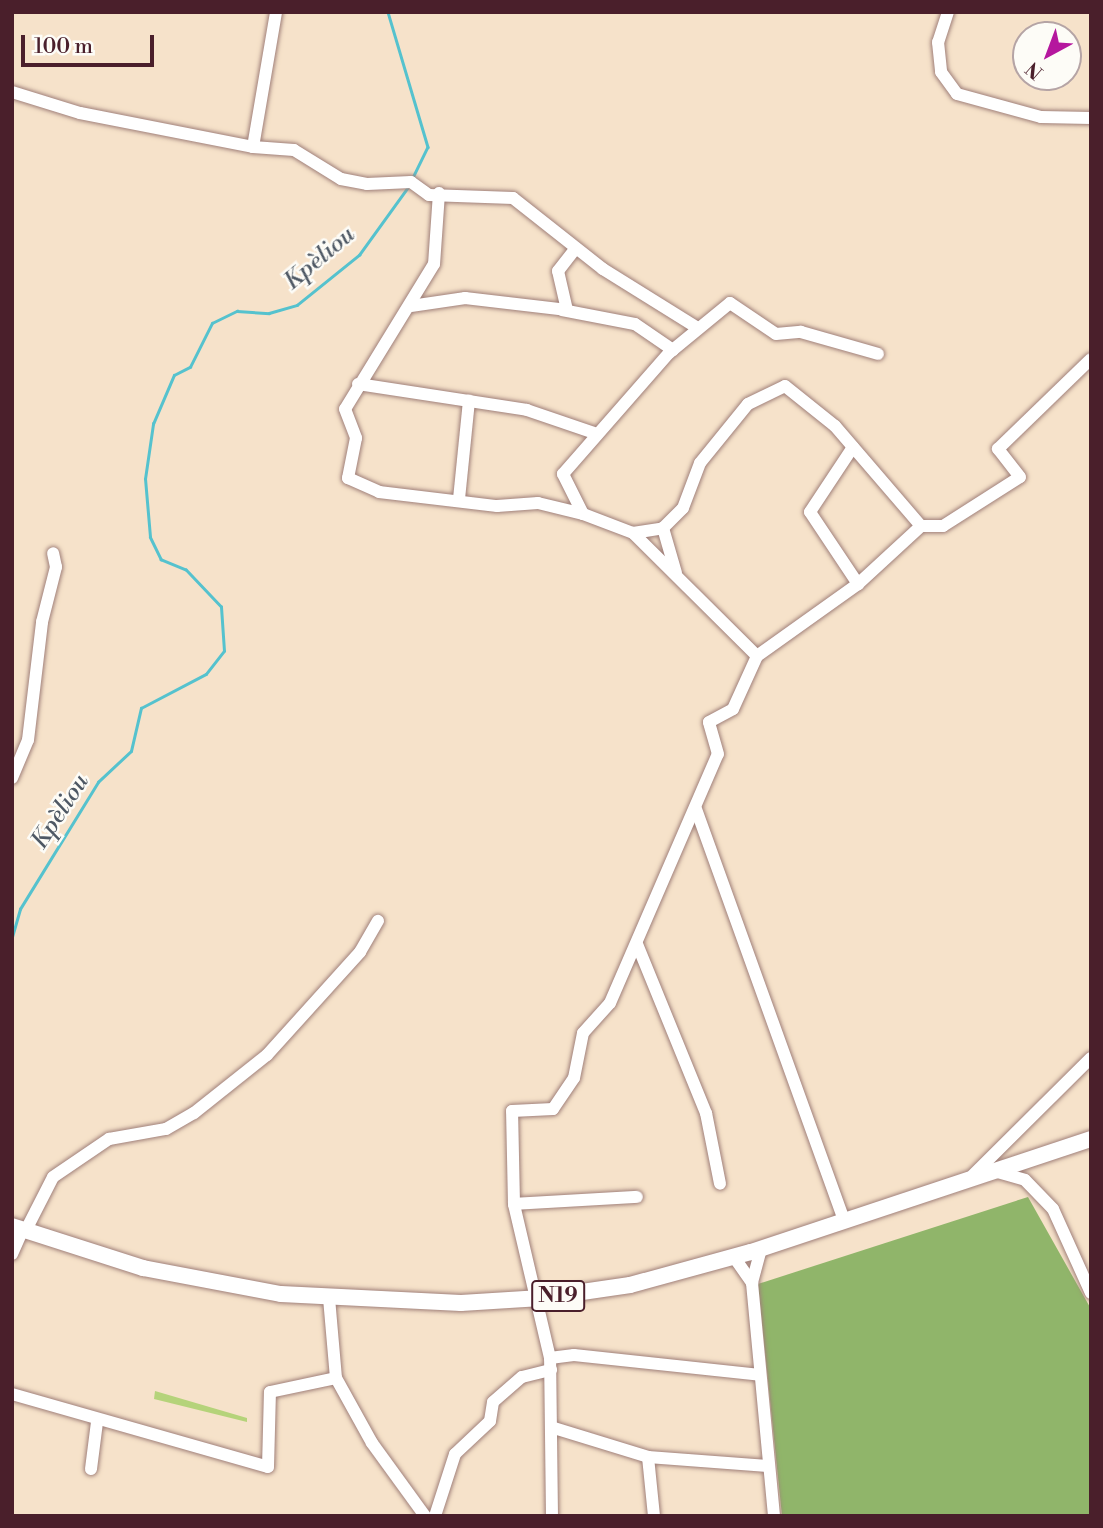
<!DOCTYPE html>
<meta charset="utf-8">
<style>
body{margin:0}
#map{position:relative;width:1103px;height:1528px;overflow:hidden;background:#f6e2ca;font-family:"Libre Bodoni",serif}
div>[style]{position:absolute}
.green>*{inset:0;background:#b5d37a}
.forest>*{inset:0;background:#90b56a}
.stream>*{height:2.5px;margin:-1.25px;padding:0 1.25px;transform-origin:1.25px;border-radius:1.25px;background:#55c2ce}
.roads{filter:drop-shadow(0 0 2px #a0807a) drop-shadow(0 0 2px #a0807a)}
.minor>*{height:12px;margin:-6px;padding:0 6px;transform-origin:6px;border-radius:6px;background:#fff}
.major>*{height:16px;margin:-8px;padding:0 8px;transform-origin:8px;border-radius:8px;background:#fff}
span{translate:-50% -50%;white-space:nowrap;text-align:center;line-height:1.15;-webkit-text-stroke:5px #fdfcf7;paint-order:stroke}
.shield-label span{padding:2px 5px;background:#fdfcf7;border:2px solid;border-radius:5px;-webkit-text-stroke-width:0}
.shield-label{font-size:21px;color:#4a1f2b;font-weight:700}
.water-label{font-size:24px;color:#4e5864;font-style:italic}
.frame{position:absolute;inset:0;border:14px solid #4a1f2b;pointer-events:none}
.north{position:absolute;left:1012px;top:21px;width:70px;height:70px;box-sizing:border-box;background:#fdfcf7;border:2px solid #b5a4a5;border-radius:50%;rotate:221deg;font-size:19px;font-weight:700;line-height:28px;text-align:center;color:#4a1f2b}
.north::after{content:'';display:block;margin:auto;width:24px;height:32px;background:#b5179e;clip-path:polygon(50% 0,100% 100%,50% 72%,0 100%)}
.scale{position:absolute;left:21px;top:35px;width:133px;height:32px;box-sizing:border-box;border:4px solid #4a1f2b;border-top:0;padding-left:9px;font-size:21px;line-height:24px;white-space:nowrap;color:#4a1f2b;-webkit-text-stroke:5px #fdfcf7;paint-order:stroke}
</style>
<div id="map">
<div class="green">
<div style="clip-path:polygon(155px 1391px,247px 1418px,247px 1422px,154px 1399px)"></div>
</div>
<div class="forest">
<div style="clip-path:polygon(1028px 1197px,1091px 1309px,1091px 1516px,782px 1516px,758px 1284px)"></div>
</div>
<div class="stream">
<div style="left:388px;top:12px;width:141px;rotate:73.5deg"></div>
<div style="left:428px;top:147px;width:34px;rotate:116deg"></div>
<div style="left:12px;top:937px;width:29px;rotate:-74deg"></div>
<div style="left:20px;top:909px;width:149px;rotate:-58.4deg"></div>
<div style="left:98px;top:782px;width:45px;rotate:-43.2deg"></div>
<div style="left:131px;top:751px;width:44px;rotate:-76.9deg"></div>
<div style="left:141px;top:708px;width:73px;rotate:-27.6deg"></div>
<div style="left:206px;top:674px;width:29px;rotate:-52deg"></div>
<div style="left:224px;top:651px;width:44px;rotate:-93.9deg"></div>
<div style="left:221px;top:607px;width:51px;rotate:-133.4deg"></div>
<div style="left:186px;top:570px;width:27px;rotate:-158deg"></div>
<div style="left:161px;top:560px;width:25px;rotate:-116deg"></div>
<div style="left:150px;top:537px;width:58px;rotate:-94.9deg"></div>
<div style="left:145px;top:479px;width:56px;rotate:-81.7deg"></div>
<div style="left:153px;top:424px;width:53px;rotate:-66.8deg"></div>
<div style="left:174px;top:375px;width:18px;rotate:-27deg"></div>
<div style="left:190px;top:367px;width:49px;rotate:-63.4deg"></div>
<div style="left:212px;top:323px;width:28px;rotate:-26deg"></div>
<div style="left:237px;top:311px;width:32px;rotate:4deg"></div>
<div style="left:269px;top:313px;width:29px;rotate:-16deg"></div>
<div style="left:297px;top:305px;width:80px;rotate:-38.9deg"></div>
<div style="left:359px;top:255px;width:84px;rotate:-54.2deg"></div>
</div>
<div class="roads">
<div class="minor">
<div style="left:948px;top:12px;width:32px;rotate:108deg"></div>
<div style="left:938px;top:42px;width:30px;rotate:84deg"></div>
<div style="left:941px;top:72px;width:27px;rotate:54deg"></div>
<div style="left:957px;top:94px;width:87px;rotate:15.3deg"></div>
<div style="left:1041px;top:117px;width:50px;rotate:1.1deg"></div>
<div style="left:12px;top:92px;width:71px;rotate:17.2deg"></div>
<div style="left:80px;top:113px;width:176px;rotate:11.1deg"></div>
<div style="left:253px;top:147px;width:137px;rotate:-80.3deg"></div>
<div style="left:253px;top:147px;width:41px;rotate:4.2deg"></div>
<div style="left:294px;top:150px;width:55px;rotate:31.7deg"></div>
<div style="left:341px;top:179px;width:26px;rotate:11deg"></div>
<div style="left:367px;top:184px;width:44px;rotate:-2.6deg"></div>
<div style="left:411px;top:182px;width:22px;rotate:36deg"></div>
<div style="left:429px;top:195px;width:84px;rotate:2deg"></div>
<div style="left:513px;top:198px;width:115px;rotate:38.3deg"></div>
<div style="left:603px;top:269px;width:110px;rotate:31.9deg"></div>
<div style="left:439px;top:193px;width:71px;rotate:94deg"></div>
<div style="left:434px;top:264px;width:170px;rotate:121.5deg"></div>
<div style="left:345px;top:409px;width:31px;rotate:69deg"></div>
<div style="left:356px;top:438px;width:41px;rotate:101.3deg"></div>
<div style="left:348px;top:478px;width:34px;rotate:24deg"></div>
<div style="left:379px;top:492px;width:119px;rotate:6.8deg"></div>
<div style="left:497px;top:506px;width:41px;rotate:-4.2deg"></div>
<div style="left:538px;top:503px;width:46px;rotate:13.7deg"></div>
<div style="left:411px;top:306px;width:55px;rotate:-8.4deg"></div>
<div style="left:465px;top:298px;width:103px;rotate:6.7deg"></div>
<div style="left:567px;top:310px;width:40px;rotate:-103deg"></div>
<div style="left:558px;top:271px;width:29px;rotate:-52deg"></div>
<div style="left:562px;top:310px;width:74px;rotate:10.9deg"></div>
<div style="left:635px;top:324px;width:46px;rotate:34.4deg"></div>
<div style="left:358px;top:384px;width:171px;rotate:8.7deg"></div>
<div style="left:527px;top:410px;width:74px;rotate:18.9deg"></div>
<div style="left:853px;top:447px;width:78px;rotate:123.5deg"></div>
<div style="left:810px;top:512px;width:87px;rotate:56.3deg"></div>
<div style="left:459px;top:499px;width:99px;rotate:-84.2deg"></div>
<div style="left:633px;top:533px;width:30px;rotate:-9deg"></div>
<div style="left:676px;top:573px;width:47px;rotate:-106.1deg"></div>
<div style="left:663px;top:528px;width:28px;rotate:-45deg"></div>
<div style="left:683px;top:508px;width:48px;rotate:-69.3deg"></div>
<div style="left:700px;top:463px;width:76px;rotate:-50.9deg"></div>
<div style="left:748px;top:404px;width:41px;rotate:-25.9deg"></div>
<div style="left:785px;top:386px;width:64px;rotate:38.7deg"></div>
<div style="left:835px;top:426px;width:132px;rotate:49.3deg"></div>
<div style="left:757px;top:656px;width:175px;rotate:-135.2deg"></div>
<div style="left:633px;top:533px;width:53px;rotate:-159.2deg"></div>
<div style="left:583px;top:514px;width:45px;rotate:-116.6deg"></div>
<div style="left:563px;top:474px;width:161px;rotate:-48.8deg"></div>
<div style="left:669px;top:353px;width:79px;rotate:-39.3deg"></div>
<div style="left:730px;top:303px;width:55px;rotate:34deg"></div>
<div style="left:776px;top:334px;width:25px;rotate:-5deg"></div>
<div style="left:801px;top:332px;width:80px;rotate:15.9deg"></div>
<div style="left:12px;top:778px;width:41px;rotate:-67.2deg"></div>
<div style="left:28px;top:740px;width:119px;rotate:-83.2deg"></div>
<div style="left:42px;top:622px;width:57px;rotate:-75.7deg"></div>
<div style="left:56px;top:567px;width:14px;rotate:-102deg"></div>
<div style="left:696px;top:809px;width:438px;rotate:70.2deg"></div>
<div style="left:637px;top:944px;width:183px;rotate:67.8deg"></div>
<div style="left:706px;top:1113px;width:72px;rotate:78.8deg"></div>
<div style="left:994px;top:1171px;width:32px;rotate:16deg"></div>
<div style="left:1025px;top:1180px;width:40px;rotate:46deg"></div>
<div style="left:1053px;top:1209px;width:92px;rotate:65.7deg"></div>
<div style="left:973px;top:1175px;width:166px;rotate:-44.8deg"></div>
<div style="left:514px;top:1204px;width:123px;rotate:-3.3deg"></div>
<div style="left:26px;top:1230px;width:59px;rotate:-63deg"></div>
<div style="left:53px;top:1177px;width:68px;rotate:-34.2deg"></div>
<div style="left:109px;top:1139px;width:58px;rotate:-10deg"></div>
<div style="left:166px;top:1129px;width:32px;rotate:-30deg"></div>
<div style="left:194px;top:1113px;width:93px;rotate:-38.5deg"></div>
<div style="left:267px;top:1055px;width:139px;rotate:-47.9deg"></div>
<div style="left:360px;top:952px;width:36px;rotate:-60deg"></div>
<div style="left:761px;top:1249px;width:35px;rotate:105deg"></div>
<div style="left:752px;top:1283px;width:234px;rotate:84.6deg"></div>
<div style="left:12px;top:1254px;width:27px;rotate:-66deg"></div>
<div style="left:734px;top:1257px;width:32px;rotate:55deg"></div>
<div style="left:329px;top:1298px;width:80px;rotate:85deg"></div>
<div style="left:336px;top:1378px;width:74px;rotate:61deg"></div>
<div style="left:372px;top:1443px;width:90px;rotate:54deg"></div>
<div style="left:550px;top:1358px;width:24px;rotate:-7deg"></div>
<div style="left:574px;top:1355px;width:187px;rotate:6.1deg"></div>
<div style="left:12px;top:1394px;width:266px;rotate:15.9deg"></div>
<div style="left:268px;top:1467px;width:75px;rotate:-88.5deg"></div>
<div style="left:270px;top:1392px;width:67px;rotate:-12deg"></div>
<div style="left:554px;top:1428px;width:98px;rotate:17.1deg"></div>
<div style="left:648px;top:1457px;width:120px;rotate:4.3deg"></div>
<div style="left:648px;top:1457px;width:59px;rotate:84.2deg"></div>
<div style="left:91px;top:1469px;width:47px;rotate:-82.7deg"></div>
<div style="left:435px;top:1516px;width:65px;rotate:-72.1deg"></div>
<div style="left:455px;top:1454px;width:48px;rotate:-43.3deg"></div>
<div style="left:490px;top:1421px;width:19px;rotate:-81deg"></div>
<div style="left:493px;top:1402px;width:38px;rotate:-41deg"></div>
<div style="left:522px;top:1377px;width:30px;rotate:-14deg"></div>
<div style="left:552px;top:1516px;width:158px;rotate:-90.7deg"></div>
<div style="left:550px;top:1358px;width:158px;rotate:-103.2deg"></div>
<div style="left:514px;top:1204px;width:93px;rotate:-91.2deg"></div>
<div style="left:512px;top:1111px;width:41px;rotate:-2.8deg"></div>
<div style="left:553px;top:1109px;width:37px;rotate:-56deg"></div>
<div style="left:574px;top:1078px;width:46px;rotate:-78.7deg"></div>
<div style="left:583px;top:1033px;width:40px;rotate:-48deg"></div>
<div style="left:610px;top:1003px;width:271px;rotate:-66.6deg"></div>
<div style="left:718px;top:754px;width:33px;rotate:-106deg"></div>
<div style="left:709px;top:722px;width:27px;rotate:-28deg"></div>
<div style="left:733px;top:709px;width:58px;rotate:-65.6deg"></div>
<div style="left:757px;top:656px;width:124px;rotate:-35.5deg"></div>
<div style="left:858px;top:584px;width:86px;rotate:-42.6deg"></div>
<div style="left:921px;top:526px;width:22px"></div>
<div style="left:943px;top:526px;width:91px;rotate:-32.5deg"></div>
<div style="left:1020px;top:477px;width:36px;rotate:-128deg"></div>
<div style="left:998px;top:449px;width:129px;rotate:-44.1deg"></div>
</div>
<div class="major">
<div style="left:12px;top:1226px;width:138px;rotate:17.8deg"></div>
<div style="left:143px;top:1268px;width:140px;rotate:10.7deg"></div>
<div style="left:281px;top:1294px;width:180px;rotate:2.9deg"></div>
<div style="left:461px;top:1303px;width:80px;rotate:-3.6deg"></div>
<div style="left:541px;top:1298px;width:90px;rotate:-8.3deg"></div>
<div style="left:630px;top:1285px;width:125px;rotate:-15.3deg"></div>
<div style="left:751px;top:1252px;width:358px;rotate:-18.4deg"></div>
</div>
</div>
<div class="shield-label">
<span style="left:558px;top:1296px">N19</span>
</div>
<div class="water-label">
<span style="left:320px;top:259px;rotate:-40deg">Kpèliou</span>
<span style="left:61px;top:812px;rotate:-57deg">Kpèliou</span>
</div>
<div class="frame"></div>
<div class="north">N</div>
<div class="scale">100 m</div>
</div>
